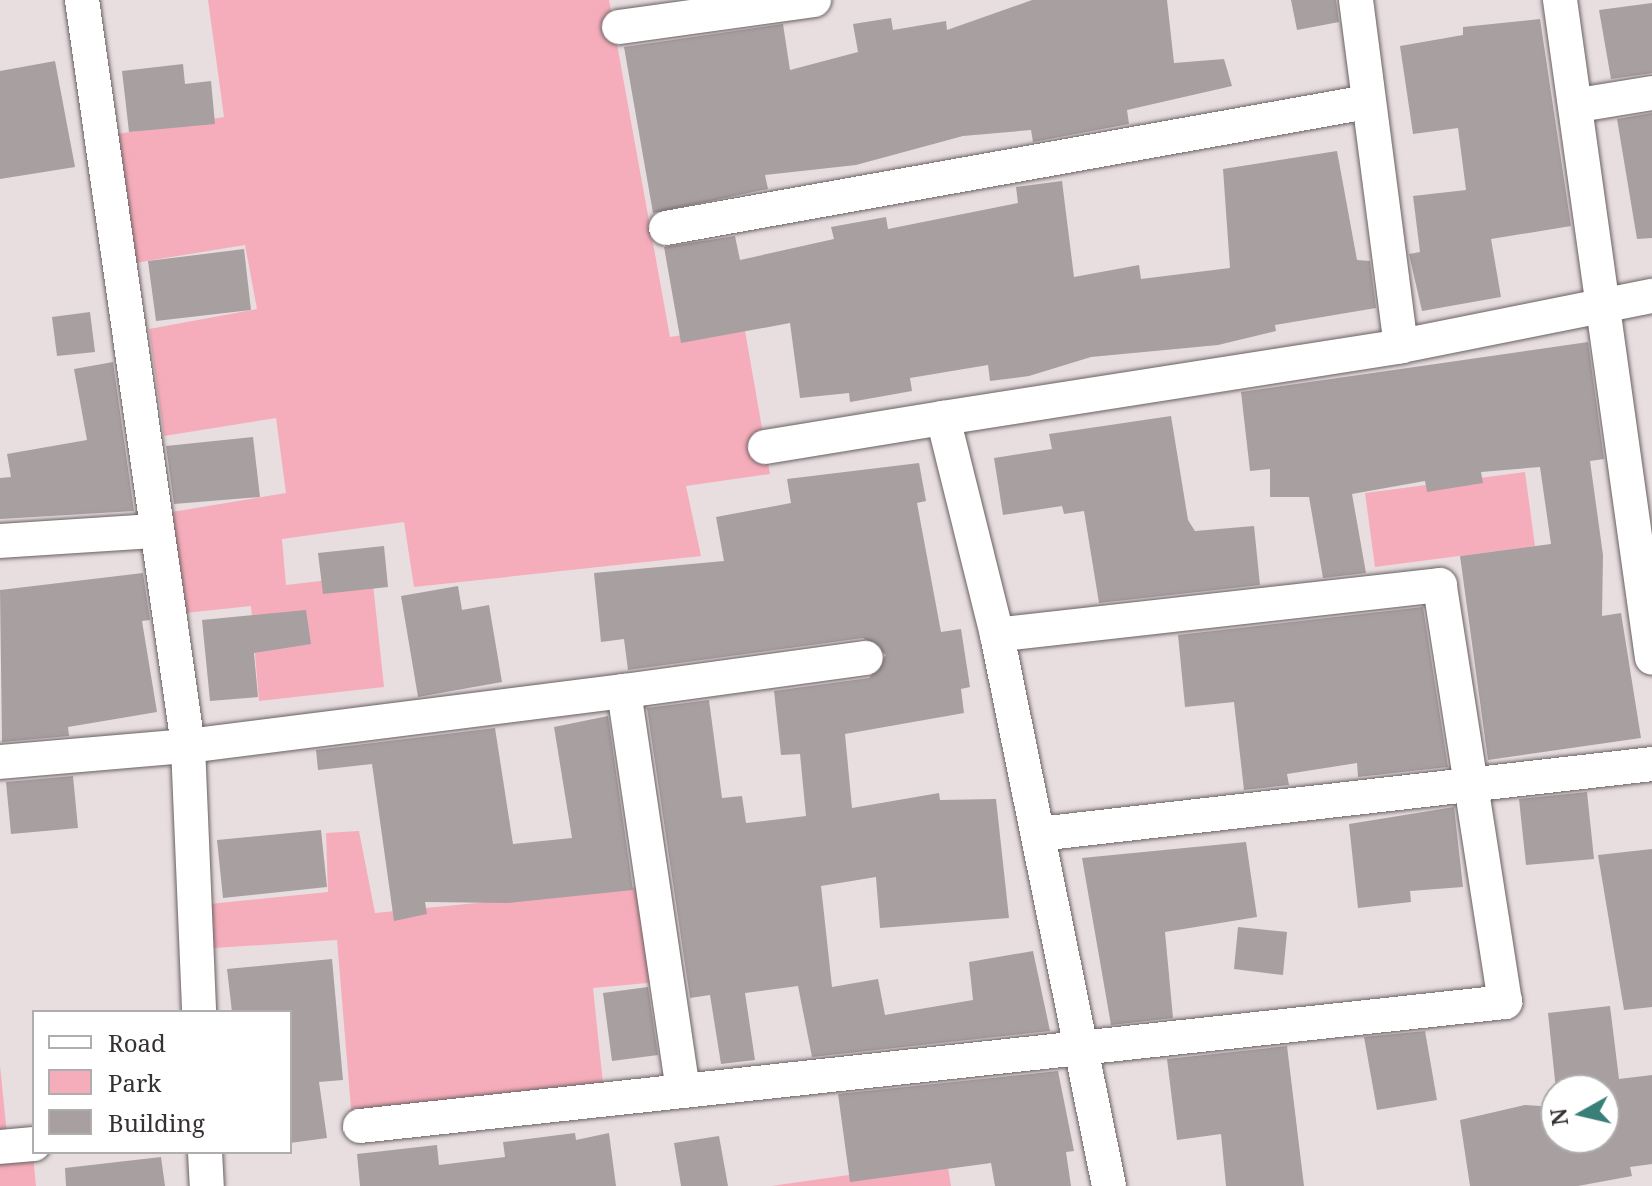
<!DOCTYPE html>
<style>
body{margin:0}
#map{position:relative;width:1652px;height:1186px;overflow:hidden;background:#e8dee0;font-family:"Noto Serif",serif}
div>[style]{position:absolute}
.green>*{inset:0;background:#f6adbb}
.building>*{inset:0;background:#a89fa1}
.roads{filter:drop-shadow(0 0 2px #696162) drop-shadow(0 0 2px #696162)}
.minor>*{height:34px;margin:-17px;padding:0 17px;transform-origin:17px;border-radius:17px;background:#fff}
span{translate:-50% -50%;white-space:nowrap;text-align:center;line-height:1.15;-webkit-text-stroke:6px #fff;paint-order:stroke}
.legend{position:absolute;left:32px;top:1010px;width:260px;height:144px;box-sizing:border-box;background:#fff;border:2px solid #afadad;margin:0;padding:10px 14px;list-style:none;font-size:24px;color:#363232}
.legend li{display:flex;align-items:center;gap:16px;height:40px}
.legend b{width:40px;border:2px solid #afadad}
.north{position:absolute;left:1540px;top:1074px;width:80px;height:80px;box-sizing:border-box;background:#fff;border:2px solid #afadad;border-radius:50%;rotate:262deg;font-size:22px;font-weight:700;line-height:32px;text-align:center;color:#363232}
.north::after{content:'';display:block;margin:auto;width:28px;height:36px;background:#387f78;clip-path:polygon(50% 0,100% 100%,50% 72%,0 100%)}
</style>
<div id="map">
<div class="green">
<div style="clip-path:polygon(208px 0,609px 0,670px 337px,744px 325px,770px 474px,686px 486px,701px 556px,414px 587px,404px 522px,282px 539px,286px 585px,372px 575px,384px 687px,259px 701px,251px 606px,185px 613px,172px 512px,286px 493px,276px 418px,164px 436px,149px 329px,257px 309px,245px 245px,135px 263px,117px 134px,224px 117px)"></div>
<div style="clip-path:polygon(1525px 472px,1535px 546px,1375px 567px,1365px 493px)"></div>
<div style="clip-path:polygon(359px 831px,375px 913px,650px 886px,658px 982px,593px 988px,604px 1093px,352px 1121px,337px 940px,214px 948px,210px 904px,328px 892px,326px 833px)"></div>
<div style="clip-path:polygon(0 1065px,7px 1135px,31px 1134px,36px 1186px,0 1186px)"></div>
<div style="clip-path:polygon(947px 1161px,951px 1186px,771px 1186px)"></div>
</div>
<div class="building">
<div style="clip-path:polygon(1032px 0,1167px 0,1174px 63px,1224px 59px,1232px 86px,1127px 110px,1129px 124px,1033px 142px,1031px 130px,963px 136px,856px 165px,765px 175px,768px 189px,653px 213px,624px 47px,783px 24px,790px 70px,858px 52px,853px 24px,891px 18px,893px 30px,946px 21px,947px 30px)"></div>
<div style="clip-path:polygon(1291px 0,1336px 0,1339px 22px,1297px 30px)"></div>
<div style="clip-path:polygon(1652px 3px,1652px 73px,1611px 79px,1599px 10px)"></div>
<div style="clip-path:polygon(1540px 19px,1571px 226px,1491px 239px,1501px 297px,1422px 311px,1409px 254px,1420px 252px,1413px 196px,1466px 190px,1458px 128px,1413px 134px,1400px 46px,1463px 35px,1463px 27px)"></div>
<div style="clip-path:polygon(55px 61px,75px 167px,0 179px,0 71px)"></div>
<div style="clip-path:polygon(183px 64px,185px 84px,211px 81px,215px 124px,129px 132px,122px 71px)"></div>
<div style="clip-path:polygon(1652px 113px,1652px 238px,1637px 239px,1617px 119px)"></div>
<div style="clip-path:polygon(1337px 151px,1357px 260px,1370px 261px,1376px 308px,1275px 325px,1276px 331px,1218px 345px,1091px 357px,1029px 376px,990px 381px,988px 365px,910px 378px,912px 391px,850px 402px,849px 393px,800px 398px,790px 323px,681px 343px,664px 247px,735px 236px,740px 260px,834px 239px,831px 227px,886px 217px,888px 229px,1018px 203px,1016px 187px,1062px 181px,1074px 277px,1139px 265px,1141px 279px,1230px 268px,1223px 169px)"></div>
<div style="clip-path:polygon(244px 249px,251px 310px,156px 321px,148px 261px)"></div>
<div style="clip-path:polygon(90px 312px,95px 352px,57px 356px,52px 317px)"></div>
<div style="clip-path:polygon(1588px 342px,1604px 459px,1590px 461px,1603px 555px,1602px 616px,1621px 613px,1641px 738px,1488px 760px,1460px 556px,1551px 544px,1540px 467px,1481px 472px,1483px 483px,1427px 492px,1425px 481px,1352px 494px,1366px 573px,1323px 578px,1309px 497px,1270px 497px,1270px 469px,1250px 471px,1241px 392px)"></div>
<div style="clip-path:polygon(113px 362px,134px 511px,0 519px,0 478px,11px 477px,7px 454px,87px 440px,74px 369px)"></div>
<div style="clip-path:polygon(1171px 416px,1188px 520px,1195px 531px,1254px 526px,1260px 585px,1099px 603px,1084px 511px,1064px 514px,1062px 506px,1003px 515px,994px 458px,1052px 449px,1049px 434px)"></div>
<div style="clip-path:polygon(253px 437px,260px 497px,174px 504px,166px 446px)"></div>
<div style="clip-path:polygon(919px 463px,926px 501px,917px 503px,941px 632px,961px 629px,970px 687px,961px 689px,964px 713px,845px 734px,852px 808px,939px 793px,940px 800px,996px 799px,1009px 918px,880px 928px,876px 877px,821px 886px,832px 987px,878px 979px,885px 1015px,973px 1000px,969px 962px,1033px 951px,1050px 1031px,812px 1057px,798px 986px,745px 993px,755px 1060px,721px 1064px,710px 995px,690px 998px,647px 708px,709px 700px,722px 798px,742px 796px,746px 823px,806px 816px,800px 754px,781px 755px,774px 691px,869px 678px,886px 655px,863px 638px,628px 670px,624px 639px,601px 642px,594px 573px,724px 561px,716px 517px,791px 503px,787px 479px)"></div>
<div style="clip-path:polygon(384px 546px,388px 587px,323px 594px,318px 553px)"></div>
<div style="clip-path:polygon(143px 573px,150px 620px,142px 621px,157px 712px,68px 727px,69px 736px,2px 742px,0 590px)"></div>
<div style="clip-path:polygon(458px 586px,462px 610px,489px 605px,502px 682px,418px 697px,401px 596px)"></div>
<div style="clip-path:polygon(1423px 607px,1448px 767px,1358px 777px,1357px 763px,1287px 774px,1289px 785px,1244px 790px,1234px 702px,1185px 707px,1178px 635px)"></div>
<div style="clip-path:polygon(306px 610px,311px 644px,254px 653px,258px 697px,210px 701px,202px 620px)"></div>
<div style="clip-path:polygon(608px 716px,633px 890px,507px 903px,425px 902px,427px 914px,394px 921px,372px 764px,318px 770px,316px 750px,495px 728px,513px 844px,572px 838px,554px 727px)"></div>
<div style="clip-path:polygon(73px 776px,78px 828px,11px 834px,6px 782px)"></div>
<div style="clip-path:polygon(1587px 792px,1594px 859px,1526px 865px,1519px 799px)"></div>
<div style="clip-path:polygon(1454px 807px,1463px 887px,1410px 891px,1411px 902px,1358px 908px,1349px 824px)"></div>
<div style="clip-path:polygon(321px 830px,327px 887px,223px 898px,217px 840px)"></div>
<div style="clip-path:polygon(1246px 842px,1257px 917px,1165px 932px,1173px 1018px,1111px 1025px,1082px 858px)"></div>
<div style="clip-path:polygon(1652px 849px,1652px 1007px,1624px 1010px,1598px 855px)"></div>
<div style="clip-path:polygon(1238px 927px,1287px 932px,1283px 975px,1234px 969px)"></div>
<div style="clip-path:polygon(332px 959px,343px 1080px,319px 1082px,327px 1138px,290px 1143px,290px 1012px,232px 1012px,227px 969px)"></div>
<div style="clip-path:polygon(648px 987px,658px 1055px,612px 1061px,603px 993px)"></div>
<div style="clip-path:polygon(1610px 1006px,1619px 1079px,1652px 1075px,1652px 1164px,1630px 1167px,1632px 1176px,1578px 1186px,1470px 1186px,1460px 1120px,1525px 1105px,1556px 1107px,1556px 1138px,1604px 1138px,1604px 1090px,1556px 1090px,1548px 1013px)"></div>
<div style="clip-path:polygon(1425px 1031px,1437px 1100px,1377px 1110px,1364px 1037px)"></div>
<div style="clip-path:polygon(1287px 1046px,1304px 1186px,1226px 1186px,1221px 1134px,1177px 1140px,1167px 1059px)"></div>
<div style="clip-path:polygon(1058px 1071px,1074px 1151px,1066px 1152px,1071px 1186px,995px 1186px,991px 1163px,850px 1182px,838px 1094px)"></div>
<div style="clip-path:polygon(575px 1133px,576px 1140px,609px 1133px,616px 1186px,360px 1186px,357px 1154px,437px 1145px,439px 1165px,505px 1157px,503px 1142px)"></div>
<div style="clip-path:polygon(719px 1136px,728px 1186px,681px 1186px,674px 1143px)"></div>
<div style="clip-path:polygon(161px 1157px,165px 1186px,66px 1186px,65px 1168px)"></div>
</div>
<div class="roads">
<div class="minor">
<div style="left:82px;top:0;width:753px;rotate:81.91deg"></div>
<div style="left:188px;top:746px;width:266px;rotate:87.6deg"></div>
<div style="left:1356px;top:0;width:349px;rotate:82.6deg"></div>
<div style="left:1560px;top:0;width:664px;rotate:82.04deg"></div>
<div style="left:619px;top:27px;width:197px;rotate:-7.9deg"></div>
<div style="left:1585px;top:104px;width:68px;rotate:-9.3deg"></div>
<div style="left:666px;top:228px;width:712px;rotate:-10.19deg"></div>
<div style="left:943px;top:418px;width:464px;rotate:-8.9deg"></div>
<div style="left:1401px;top:346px;width:256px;rotate:-11.3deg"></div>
<div style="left:765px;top:447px;width:180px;rotate:-9.3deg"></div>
<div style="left:943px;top:418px;width:224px;rotate:76deg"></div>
<div style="left:997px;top:635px;width:562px;rotate:78.51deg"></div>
<div style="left:0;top:541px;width:156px;rotate:-3.7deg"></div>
<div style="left:624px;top:691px;width:244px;rotate:-7.8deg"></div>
<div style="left:0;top:762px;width:189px;rotate:-4.9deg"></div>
<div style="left:188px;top:746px;width:439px;rotate:-7.2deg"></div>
<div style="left:624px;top:691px;width:403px;rotate:81.6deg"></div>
<div style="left:1039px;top:834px;width:617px;rotate:-6.51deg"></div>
<div style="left:360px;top:1126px;width:1152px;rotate:-6.18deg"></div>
<div style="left:1505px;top:1002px;width:422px;rotate:-98.9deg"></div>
<div style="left:1440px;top:585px;width:446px;rotate:173.6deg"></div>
<div style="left:0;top:1147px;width:34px;rotate:-5deg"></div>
<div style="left:205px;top:1152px;width:34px;rotate:87deg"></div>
</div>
</div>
<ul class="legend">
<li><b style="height:10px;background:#fff"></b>Road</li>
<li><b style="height:22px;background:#f6adbb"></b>Park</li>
<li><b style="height:22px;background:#a89fa1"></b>Building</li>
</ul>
<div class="north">N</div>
</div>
